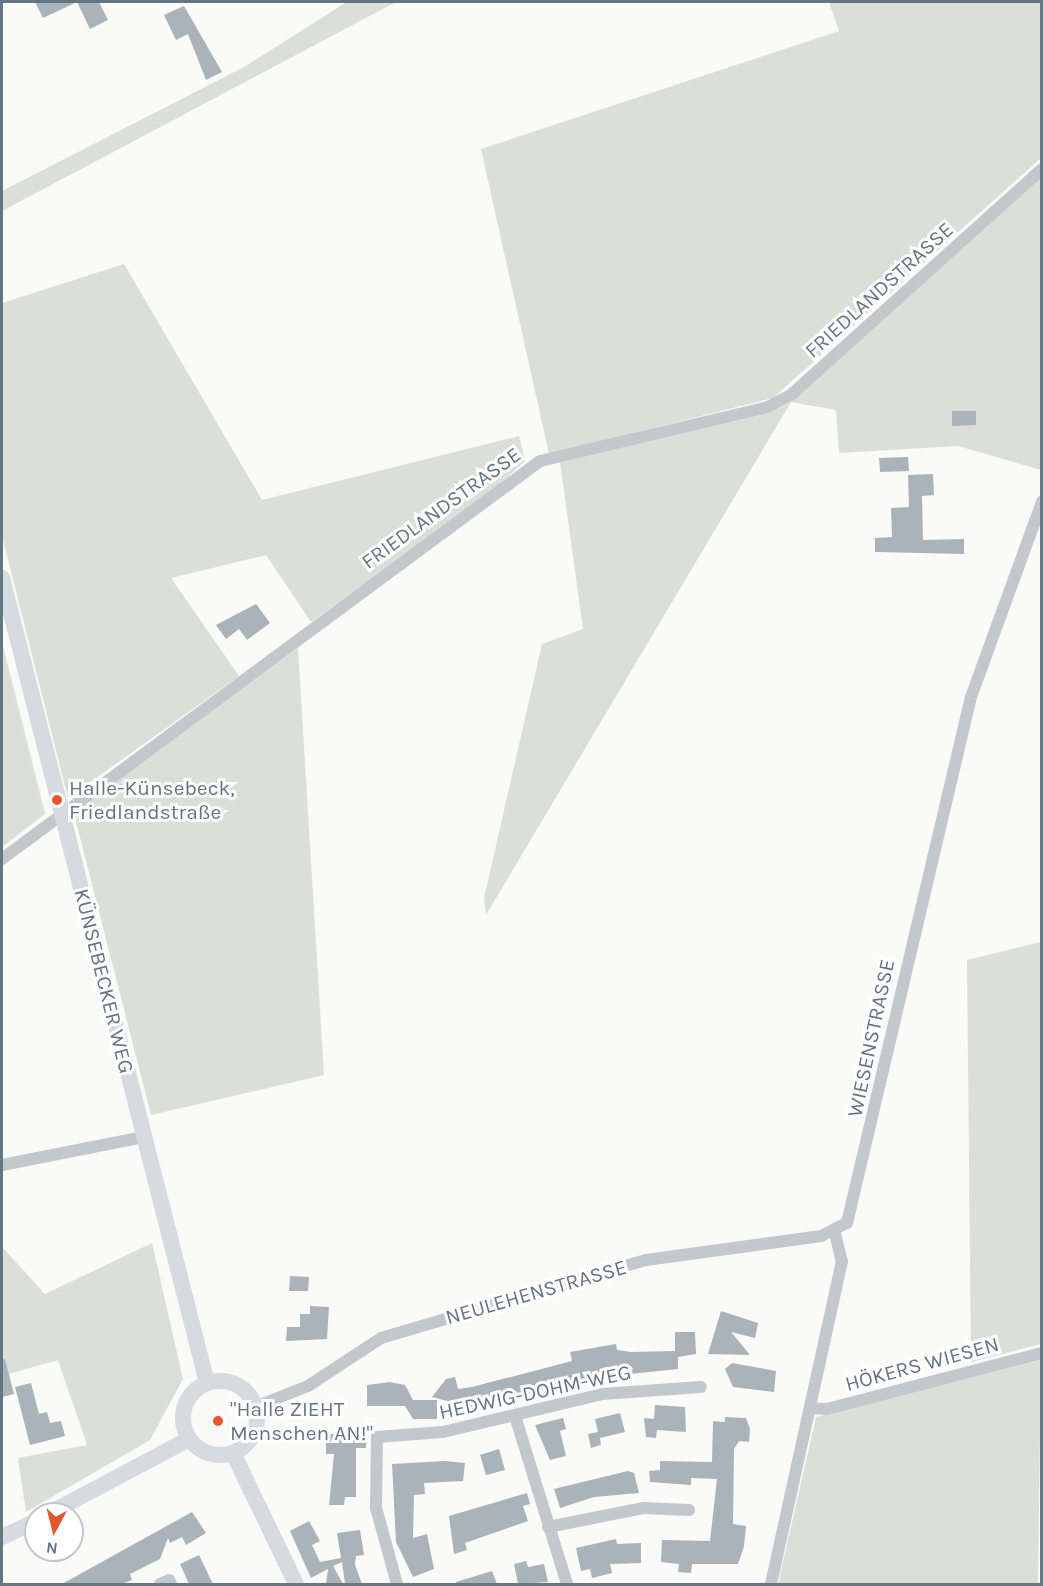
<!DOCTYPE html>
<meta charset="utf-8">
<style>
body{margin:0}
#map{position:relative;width:1043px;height:1586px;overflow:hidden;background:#fafaf8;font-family:Karla,sans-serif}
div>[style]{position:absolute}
.green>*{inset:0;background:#dadfd7}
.building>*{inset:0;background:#aab3b9}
.street>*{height:12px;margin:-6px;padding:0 6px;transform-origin:6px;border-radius:6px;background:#c3c8cc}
.secondary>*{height:16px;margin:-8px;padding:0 8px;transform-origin:8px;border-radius:8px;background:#d6dbdf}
.secondary>.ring{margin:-8px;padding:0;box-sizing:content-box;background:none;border:16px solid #d6dbdf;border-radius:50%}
.dots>*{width:16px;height:16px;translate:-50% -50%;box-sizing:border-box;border:3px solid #fff;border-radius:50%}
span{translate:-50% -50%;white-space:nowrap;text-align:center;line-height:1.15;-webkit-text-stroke:6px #fff;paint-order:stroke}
.street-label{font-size:21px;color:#657683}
.poi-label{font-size:21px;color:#657683}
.left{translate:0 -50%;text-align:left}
.frame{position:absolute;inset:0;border:3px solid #657683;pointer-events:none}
.north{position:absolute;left:24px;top:1502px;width:60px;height:60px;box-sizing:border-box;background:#fff;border:2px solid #c1c8cd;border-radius:50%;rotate:187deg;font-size:16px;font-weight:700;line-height:24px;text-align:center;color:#657683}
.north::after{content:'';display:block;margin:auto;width:21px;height:27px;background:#e4572e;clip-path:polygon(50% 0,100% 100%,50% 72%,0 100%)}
</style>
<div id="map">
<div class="green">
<div style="clip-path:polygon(347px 2px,396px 2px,2px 211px,2px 191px,244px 67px)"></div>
<div style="clip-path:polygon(829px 2px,1041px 2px,1041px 158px,773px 398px,549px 454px,481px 149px,839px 31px)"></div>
<div style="clip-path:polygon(1041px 176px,1041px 470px,958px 446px,839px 453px,836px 410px,791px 402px,486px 915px,484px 898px,542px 644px,583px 629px,560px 462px,770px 413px,791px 402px)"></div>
<div style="clip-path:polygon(124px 264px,262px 500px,519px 436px,525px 461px,481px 501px,311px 622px,266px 555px,171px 578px,239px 676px,68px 798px,2px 536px,2px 303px)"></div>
<div style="clip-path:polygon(2px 642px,45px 814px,2px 847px)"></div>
<div style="clip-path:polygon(298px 648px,324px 1075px,151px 1115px,73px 810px)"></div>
<div style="clip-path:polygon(1041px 942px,1041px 1344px,971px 1362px,967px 960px)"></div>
<div style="clip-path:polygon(152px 1243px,183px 1379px,150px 1440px,26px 1512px,18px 1458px,87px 1445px,58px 1360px,2px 1376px,2px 1247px,45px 1294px)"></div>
<div style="clip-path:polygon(1041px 1360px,1038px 1584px,778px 1584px,816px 1417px)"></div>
</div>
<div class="building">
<div style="clip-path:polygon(35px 2px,99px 2px,108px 20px,90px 29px,77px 2px,43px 18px)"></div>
<div style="clip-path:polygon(184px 6px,222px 72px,206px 80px,188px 34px,176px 40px,164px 15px)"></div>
<div style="clip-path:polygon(952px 411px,976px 411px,976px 425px,952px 426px)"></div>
<div style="clip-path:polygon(908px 457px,909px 471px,880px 472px,879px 458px)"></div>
<div style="clip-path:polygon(933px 474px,934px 495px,922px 496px,923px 540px,964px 539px,964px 554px,875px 552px,875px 538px,892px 537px,891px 508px,909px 507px,908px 475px)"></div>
<div style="clip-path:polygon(256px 604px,270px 623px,247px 640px,239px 629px,226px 639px,216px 625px)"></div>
<div style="clip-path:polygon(290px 1276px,309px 1277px,308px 1291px,289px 1291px)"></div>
<div style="clip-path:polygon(310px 1306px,329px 1307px,327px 1339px,286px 1341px,287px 1327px,300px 1327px,300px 1314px,310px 1314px)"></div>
<div style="clip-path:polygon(721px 1311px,758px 1323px,755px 1338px,731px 1332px,750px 1355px,708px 1354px)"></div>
<div style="clip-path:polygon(675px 1332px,695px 1332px,696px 1354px,678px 1357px,678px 1369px,582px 1379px,460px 1412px,459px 1404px,432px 1397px,446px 1379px,455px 1377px,458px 1389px,472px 1387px,572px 1361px,570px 1352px,616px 1344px,617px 1350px,631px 1352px,675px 1351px)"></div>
<div style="clip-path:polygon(5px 1359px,14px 1394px,2px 1397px,2px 1360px)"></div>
<div style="clip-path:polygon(732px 1363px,776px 1371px,774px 1392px,733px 1387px,725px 1369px)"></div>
<div style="clip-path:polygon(390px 1382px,405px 1385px,413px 1400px,437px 1400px,437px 1419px,413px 1419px,405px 1406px,367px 1406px,367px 1385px)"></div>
<div style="clip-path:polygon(31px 1383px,39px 1414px,47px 1412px,50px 1423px,61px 1421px,65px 1436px,30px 1445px,15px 1387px)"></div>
<div style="clip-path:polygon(655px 1405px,685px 1407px,686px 1432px,657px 1430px,656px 1438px,646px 1437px,644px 1418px,654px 1419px)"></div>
<div style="clip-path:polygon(620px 1413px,625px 1432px,600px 1438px,601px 1445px,591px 1448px,588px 1434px,598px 1432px,595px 1419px)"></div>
<div style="clip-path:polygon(725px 1417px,746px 1418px,750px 1429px,749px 1442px,739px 1441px,734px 1449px,733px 1524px,746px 1526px,744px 1546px,738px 1564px,692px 1564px,691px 1573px,678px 1572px,679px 1564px,661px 1562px,662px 1540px,710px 1541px,717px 1479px,691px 1478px,691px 1485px,650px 1482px,649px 1471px,660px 1470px,660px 1461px,712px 1462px,713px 1421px,725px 1422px)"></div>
<div style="clip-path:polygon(563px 1418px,566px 1429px,560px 1431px,566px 1456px,550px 1460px,535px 1425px)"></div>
<div style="clip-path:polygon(367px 1429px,366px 1448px,356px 1448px,356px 1497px,345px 1497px,344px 1505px,329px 1505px,334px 1454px,326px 1454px,326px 1435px)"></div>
<div style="clip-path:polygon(499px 1449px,505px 1470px,486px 1475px,480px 1455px)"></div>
<div style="clip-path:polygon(445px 1461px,465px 1463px,463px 1481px,424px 1483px,425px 1494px,414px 1495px,413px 1538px,427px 1534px,434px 1569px,413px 1577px,396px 1542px,392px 1464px)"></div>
<div style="clip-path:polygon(628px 1471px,634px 1473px,639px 1493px,594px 1497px,560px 1508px,554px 1489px)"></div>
<div style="clip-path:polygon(527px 1493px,530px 1504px,523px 1506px,528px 1521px,465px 1543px,467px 1550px,454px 1554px,449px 1516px)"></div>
<div style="clip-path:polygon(192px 1512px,206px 1533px,186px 1545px,182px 1537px,170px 1543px,168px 1538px,160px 1559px,130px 1574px,132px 1580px,122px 1584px,62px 1584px)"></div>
<div style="clip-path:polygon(309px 1521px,320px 1541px,312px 1545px,320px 1562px,341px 1558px,337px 1533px,360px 1530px,364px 1555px,356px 1556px,355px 1565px,362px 1584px,345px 1584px,342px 1562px,333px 1566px,343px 1584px,326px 1584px,328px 1569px,311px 1578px,290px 1531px)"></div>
<div style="clip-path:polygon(616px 1539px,617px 1544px,641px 1543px,641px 1563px,610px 1564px,612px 1573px,592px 1578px,590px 1569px,581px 1571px,576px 1548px)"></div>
<div style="clip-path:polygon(199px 1555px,213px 1584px,189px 1584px,180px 1564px)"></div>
<div style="clip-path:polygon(526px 1561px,528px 1567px,544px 1564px,548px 1582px,518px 1584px,514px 1564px)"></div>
<div style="clip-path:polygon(492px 1571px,497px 1584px,456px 1584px,456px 1582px)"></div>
</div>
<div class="street">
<div style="left:2px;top:859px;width:669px;rotate:-36.49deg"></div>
<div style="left:540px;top:461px;width:234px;rotate:-13.3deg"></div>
<div style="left:768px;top:407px;width:27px;rotate:-28deg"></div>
<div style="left:792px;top:394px;width:336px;rotate:-42deg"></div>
<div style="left:2px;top:1165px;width:145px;rotate:-11.2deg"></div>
<div style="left:255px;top:1407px;width:57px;rotate:-21.6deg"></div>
<div style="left:308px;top:1386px;width:87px;rotate:-33.3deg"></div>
<div style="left:381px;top:1338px;width:276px;rotate:-16.4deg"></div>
<div style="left:646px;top:1260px;width:177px;rotate:-7.8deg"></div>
<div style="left:821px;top:1236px;width:29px;rotate:-27deg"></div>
<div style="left:847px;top:1223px;width:540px;rotate:-76.74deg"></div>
<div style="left:971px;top:697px;width:208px;rotate:-70deg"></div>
<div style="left:811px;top:1408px;width:16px;rotate:4deg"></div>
<div style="left:827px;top:1409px;width:222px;rotate:-14.6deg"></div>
<div style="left:515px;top:1416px;width:176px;rotate:72.8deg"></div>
<div style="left:548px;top:1527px;width:98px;rotate:-11.2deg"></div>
<div style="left:644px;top:1508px;width:45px;rotate:2.5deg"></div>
<div style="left:160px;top:1584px;width:10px;rotate:-24deg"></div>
<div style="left:169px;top:1580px;width:4px;rotate:63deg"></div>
<div style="left:397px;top:1584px;width:79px;rotate:-105.4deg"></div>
<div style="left:376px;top:1508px;width:71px;rotate:-89.2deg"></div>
<div style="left:377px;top:1437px;width:66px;rotate:-4.3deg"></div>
<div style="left:443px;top:1432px;width:163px;rotate:-13.4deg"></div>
<div style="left:602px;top:1394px;width:99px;rotate:-4deg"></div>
<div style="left:771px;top:1584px;width:330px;rotate:-77.6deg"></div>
<div style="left:842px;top:1262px;width:30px;rotate:-104deg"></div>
</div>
<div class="secondary">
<div style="left:2px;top:578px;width:831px;rotate:75.71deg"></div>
<div class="ring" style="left:183px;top:1381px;width:58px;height:58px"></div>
<div style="left:233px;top:1453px;width:145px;rotate:64.3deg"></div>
<div style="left:48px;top:1514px;width:160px;rotate:-28deg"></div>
<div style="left:2px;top:1537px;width:38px;rotate:-25deg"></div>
</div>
<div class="dots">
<div style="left:57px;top:800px;background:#e4572e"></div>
<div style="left:218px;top:1421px;background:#e4572e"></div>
</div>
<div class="street-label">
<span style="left:879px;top:290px;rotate:-42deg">FRIEDLANDSTRASSE</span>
<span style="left:441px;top:508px;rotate:-36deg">FRIEDLANDSTRASSE</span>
<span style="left:104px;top:981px;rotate:76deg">KÜNSEBECKER WEG</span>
<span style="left:871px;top:1038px;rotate:-78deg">WIESENSTRASSE</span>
<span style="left:536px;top:1292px;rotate:-16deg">NEULEHENSTRASSE</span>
<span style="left:922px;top:1364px;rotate:-15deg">HÖKERS WIESEN</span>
<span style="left:535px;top:1392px;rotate:-12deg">HEDWIG-DOHM-WEG</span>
</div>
<div class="poi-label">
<span class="left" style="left:69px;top:800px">Halle-Künsebeck,<br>Friedlandstraße</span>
<span class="left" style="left:230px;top:1421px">"Halle ZIEHT<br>Menschen AN!"</span>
</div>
<div class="frame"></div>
<div class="north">N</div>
</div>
